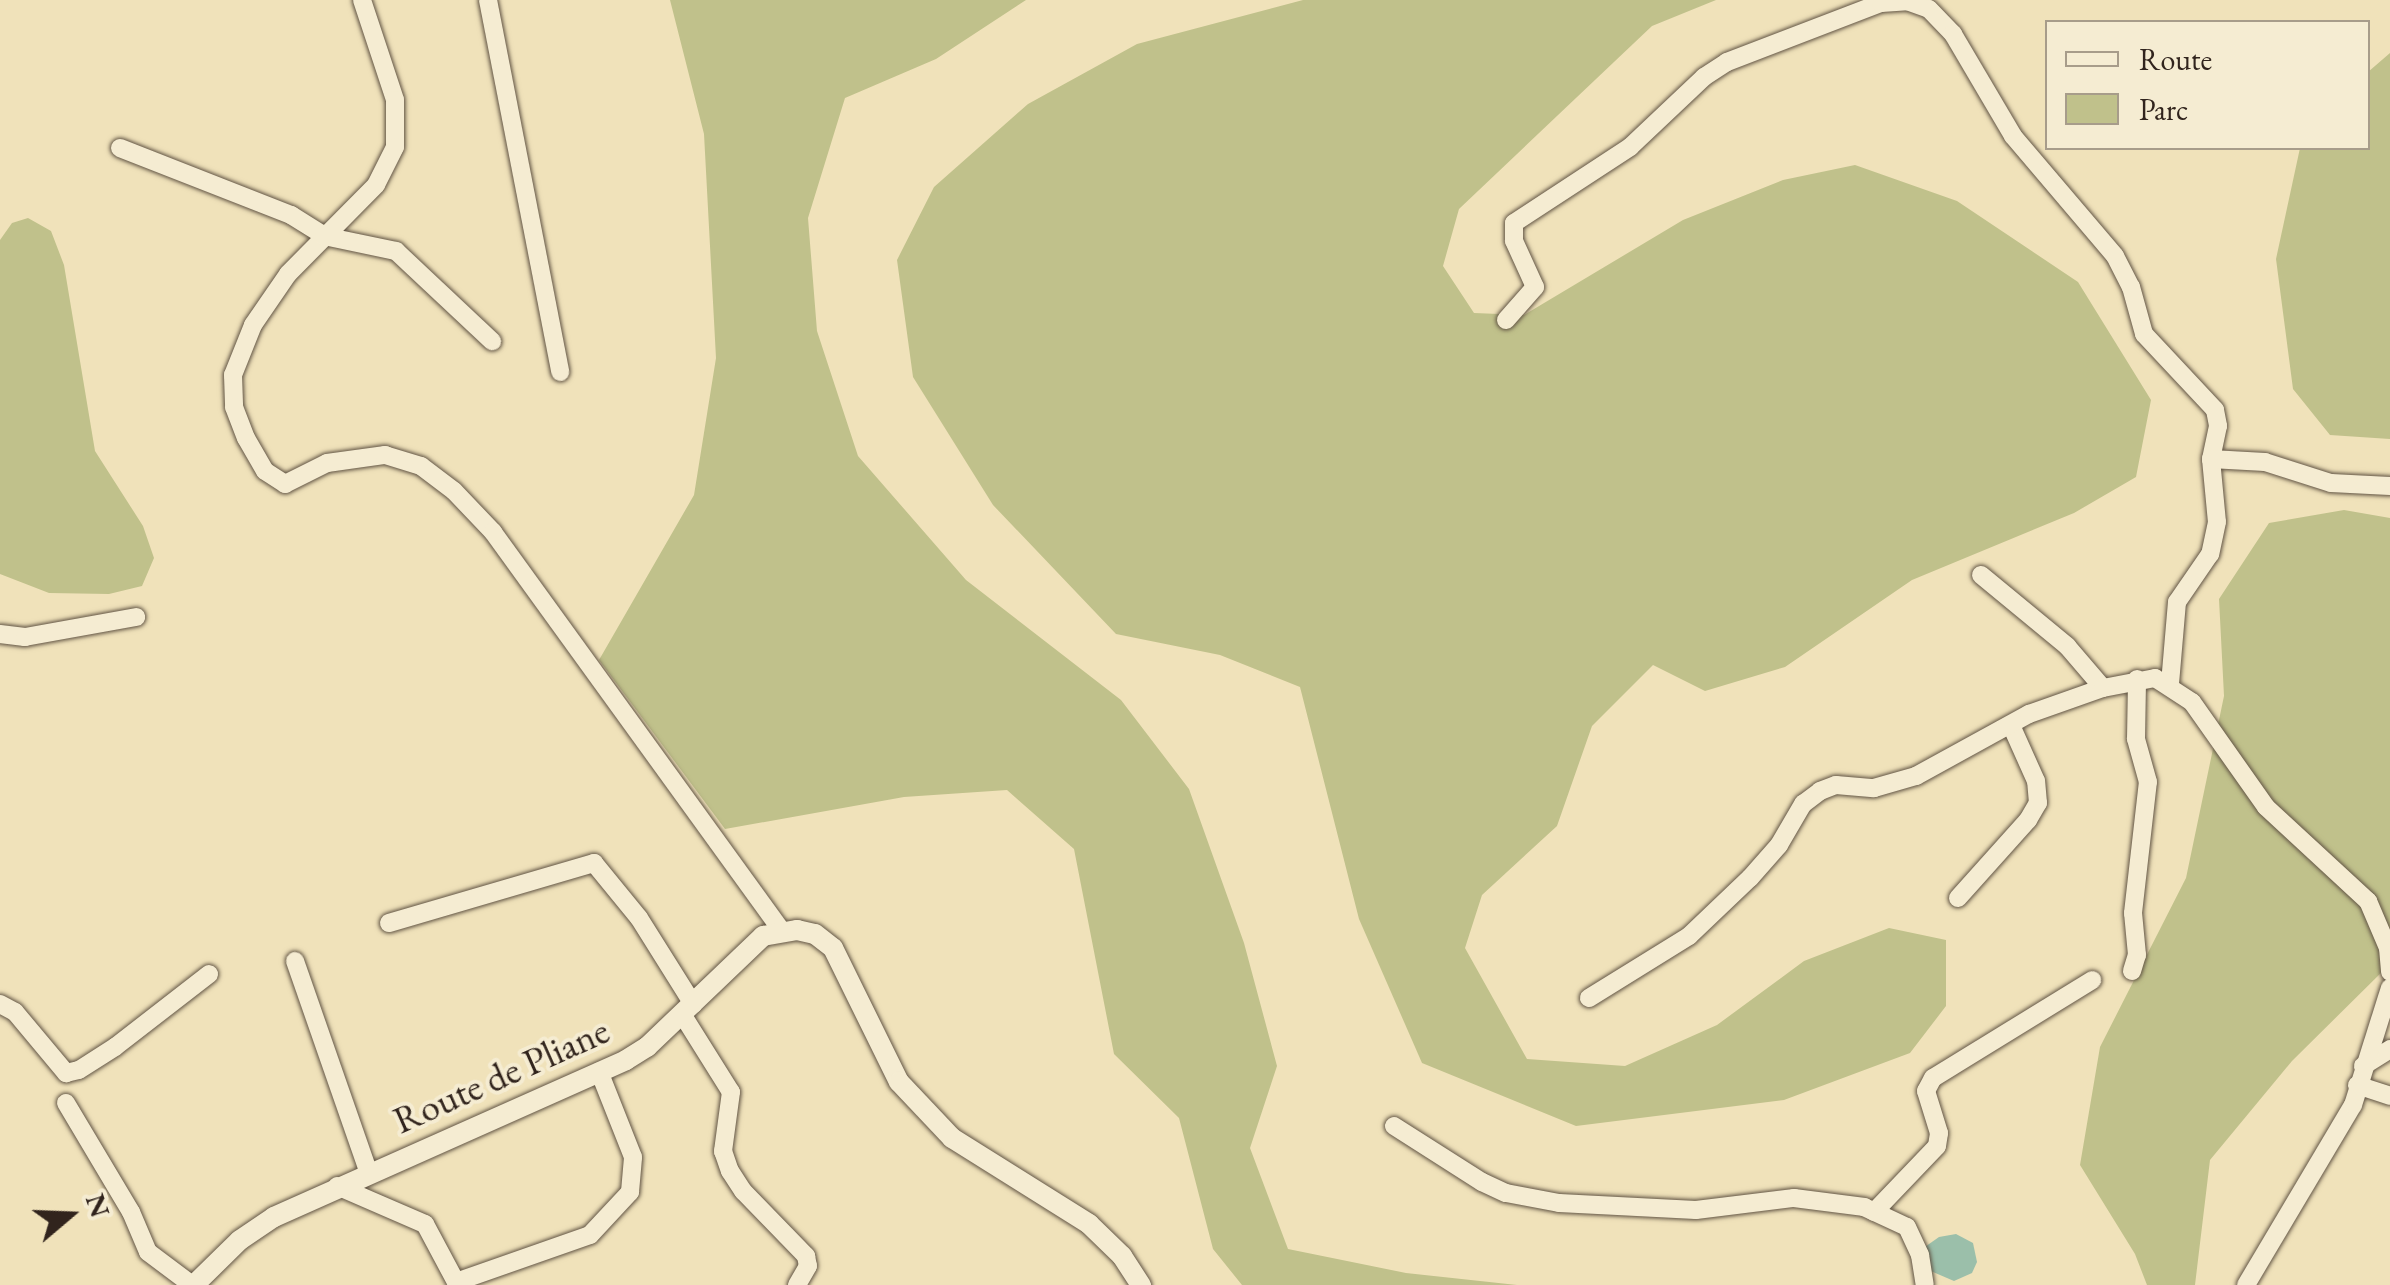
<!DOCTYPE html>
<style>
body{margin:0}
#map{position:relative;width:2390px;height:1285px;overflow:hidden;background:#f0e2ba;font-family:"EB Garamond",serif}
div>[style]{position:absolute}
.green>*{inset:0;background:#c0c18b}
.water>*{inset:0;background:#9bbfaa}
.roads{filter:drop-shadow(0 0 2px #615444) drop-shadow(0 0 2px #615444)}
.minor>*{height:18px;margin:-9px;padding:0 9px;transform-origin:9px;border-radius:9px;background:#f5ecd2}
.tertiary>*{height:20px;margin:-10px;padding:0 10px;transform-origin:10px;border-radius:10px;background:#f5ecd2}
span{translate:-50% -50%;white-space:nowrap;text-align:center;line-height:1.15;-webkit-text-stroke:8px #f5ecd2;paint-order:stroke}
.street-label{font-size:38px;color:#31241d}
.legend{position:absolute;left:2045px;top:20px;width:325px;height:130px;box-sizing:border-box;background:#f5ecd2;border:2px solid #a79c8a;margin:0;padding:12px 18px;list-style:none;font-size:30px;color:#31241d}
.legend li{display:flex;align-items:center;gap:20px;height:50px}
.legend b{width:50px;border:2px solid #a79c8a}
.north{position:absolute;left:20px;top:1165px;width:100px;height:100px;-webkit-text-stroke:8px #f5ecd2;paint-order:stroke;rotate:71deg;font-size:28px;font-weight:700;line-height:40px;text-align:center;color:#31241d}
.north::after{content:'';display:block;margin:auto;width:35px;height:45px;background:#31241d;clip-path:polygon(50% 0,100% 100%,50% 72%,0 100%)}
</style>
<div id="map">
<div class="green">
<div style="clip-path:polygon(670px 0,1026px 0,936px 59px,845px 98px,808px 218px,817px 331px,858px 456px,966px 580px,1121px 700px,1189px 789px,1244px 943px,1277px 1066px,1250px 1148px,1288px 1249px,1406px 1273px,1517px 1285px,1242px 1285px,1213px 1249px,1179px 1118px,1114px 1054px,1074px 849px,1007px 790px,904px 797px,725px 829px,599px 660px,694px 495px,716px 358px,704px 134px)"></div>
<div style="clip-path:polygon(1303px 0,1716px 0,1652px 26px,1459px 209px,1443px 266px,1474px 313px,1524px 315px,1683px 220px,1783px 180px,1855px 165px,1957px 201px,2078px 282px,2151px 400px,2136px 477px,2074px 513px,1912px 580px,1785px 667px,1705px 691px,1653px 665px,1592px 726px,1557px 826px,1482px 895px,1465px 948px,1527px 1059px,1625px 1066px,1717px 1025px,1804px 961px,1889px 928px,1946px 940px,1946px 1006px,1910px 1053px,1784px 1100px,1576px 1126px,1422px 1063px,1359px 919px,1300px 687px,1220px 655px,1116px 634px,993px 505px,913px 377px,897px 260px,934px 187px,1028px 104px,1137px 44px)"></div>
<div style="clip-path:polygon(2390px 53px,2390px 439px,2330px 435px,2293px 389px,2276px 259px,2300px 148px,2368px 148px,2368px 72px)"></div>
<div style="clip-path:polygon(28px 218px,51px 231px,64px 265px,95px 451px,143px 526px,154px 558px,142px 586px,109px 594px,49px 593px,0 574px,0 240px,12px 223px)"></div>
<div style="clip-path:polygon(2344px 510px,2390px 518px,2390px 964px,2292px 1061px,2210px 1160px,2195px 1285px,2147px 1285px,2135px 1254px,2080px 1165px,2100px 1047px,2186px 878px,2224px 696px,2219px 599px,2269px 523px)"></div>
</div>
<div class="water">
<div style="clip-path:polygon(1956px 1234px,1973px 1243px,1977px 1262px,1972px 1273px,1954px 1281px,1926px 1269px,1922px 1249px,1939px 1237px)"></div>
</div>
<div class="roads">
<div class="minor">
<div style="left:362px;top:0;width:105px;rotate:71.7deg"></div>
<div style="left:395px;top:100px;width:47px;rotate:90deg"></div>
<div style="left:395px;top:147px;width:42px;rotate:116.6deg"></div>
<div style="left:376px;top:185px;width:125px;rotate:134.7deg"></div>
<div style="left:288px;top:274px;width:62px;rotate:124.5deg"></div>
<div style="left:253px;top:325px;width:54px;rotate:111.8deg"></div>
<div style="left:233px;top:375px;width:32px;rotate:88deg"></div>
<div style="left:234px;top:407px;width:33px;rotate:69deg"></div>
<div style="left:246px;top:438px;width:38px;rotate:60deg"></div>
<div style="left:265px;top:471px;width:24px;rotate:33deg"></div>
<div style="left:285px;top:484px;width:47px;rotate:-26.6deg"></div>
<div style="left:327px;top:463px;width:59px;rotate:-7.9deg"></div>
<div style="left:385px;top:455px;width:38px;rotate:17deg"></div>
<div style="left:421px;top:466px;width:41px;rotate:37.1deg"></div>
<div style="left:454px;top:491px;width:57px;rotate:46.4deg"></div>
<div style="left:493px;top:532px;width:491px;rotate:54.1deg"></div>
<div style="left:488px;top:0;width:379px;rotate:79deg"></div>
<div style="left:120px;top:148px;width:184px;rotate:21.4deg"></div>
<div style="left:291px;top:215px;width:39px;rotate:32deg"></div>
<div style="left:324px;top:236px;width:74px;rotate:11.8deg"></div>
<div style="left:396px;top:251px;width:132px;rotate:43.2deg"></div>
<div style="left:1506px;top:320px;width:44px;rotate:-48.7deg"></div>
<div style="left:1535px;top:287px;width:51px;rotate:-114.5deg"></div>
<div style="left:1514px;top:241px;width:18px;rotate:-90deg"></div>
<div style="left:1514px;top:223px;width:139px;rotate:-33.2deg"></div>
<div style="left:1630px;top:147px;width:102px;rotate:-43.4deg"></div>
<div style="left:1704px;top:77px;width:27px;rotate:-33deg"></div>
<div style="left:1727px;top:62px;width:165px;rotate:-21deg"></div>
<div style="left:1881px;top:3px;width:26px;rotate:-4deg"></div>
<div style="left:1907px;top:1px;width:23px;rotate:20deg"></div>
<div style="left:1929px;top:9px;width:35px;rotate:46deg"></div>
<div style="left:1953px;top:34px;width:118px;rotate:59.5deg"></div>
<div style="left:2013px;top:136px;width:157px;rotate:49.6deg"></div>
<div style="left:2115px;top:256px;width:35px;rotate:63deg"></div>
<div style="left:2131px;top:287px;width:49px;rotate:74.5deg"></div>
<div style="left:2144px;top:334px;width:104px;rotate:46.9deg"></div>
<div style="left:2215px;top:410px;width:16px;rotate:79deg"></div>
<div style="left:2218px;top:426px;width:34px;rotate:102deg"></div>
<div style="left:2211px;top:459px;width:63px;rotate:84.6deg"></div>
<div style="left:2217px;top:522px;width:33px;rotate:102deg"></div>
<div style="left:2210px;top:554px;width:58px;rotate:124.5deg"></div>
<div style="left:2177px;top:602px;width:82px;rotate:94.9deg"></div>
<div style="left:2211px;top:459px;width:54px;rotate:3.2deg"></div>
<div style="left:2265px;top:462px;width:69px;rotate:17.7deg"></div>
<div style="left:2331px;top:483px;width:59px;rotate:2.9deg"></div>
<div style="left:1981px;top:575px;width:112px;rotate:39.5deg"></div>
<div style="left:2067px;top:646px;width:55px;rotate:49.4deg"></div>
<div style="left:0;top:634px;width:25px;rotate:7deg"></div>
<div style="left:25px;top:637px;width:113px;rotate:-10.2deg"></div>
<div style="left:1958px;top:898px;width:105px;rotate:-48.1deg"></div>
<div style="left:2028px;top:820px;width:20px;rotate:-60deg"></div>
<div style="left:2038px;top:803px;width:22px;rotate:-95deg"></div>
<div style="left:2036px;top:781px;width:61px;rotate:-114.1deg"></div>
<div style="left:389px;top:923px;width:214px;rotate:-16.3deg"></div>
<div style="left:594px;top:863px;width:71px;rotate:50.7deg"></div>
<div style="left:639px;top:918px;width:102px;rotate:57.9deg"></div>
<div style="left:295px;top:961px;width:225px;rotate:70.8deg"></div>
<div style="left:2132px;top:971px;width:17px;rotate:-73deg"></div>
<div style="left:2137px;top:955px;width:42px;rotate:-95.4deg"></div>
<div style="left:2133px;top:913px;width:132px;rotate:-83.5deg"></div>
<div style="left:2148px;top:782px;width:45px;rotate:-105.6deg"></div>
<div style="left:2136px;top:739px;width:60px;rotate:-89deg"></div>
<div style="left:1589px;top:998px;width:118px;rotate:-31.8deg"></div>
<div style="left:1689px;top:936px;width:84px;rotate:-43.6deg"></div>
<div style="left:1750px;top:878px;width:44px;rotate:-48.7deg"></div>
<div style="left:1779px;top:845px;width:48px;rotate:-59.7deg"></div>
<div style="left:1803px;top:804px;width:21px;rotate:-37deg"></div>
<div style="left:1820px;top:791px;width:17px;rotate:-21deg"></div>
<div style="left:1836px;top:785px;width:38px;rotate:5deg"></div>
<div style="left:1874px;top:788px;width:44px;rotate:-15.9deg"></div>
<div style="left:1916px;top:776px;width:129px;rotate:-28.8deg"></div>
<div style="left:2029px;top:714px;width:78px;rotate:-19.4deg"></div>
<div style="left:2103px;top:688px;width:53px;rotate:-10.9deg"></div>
<div style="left:2155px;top:678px;width:44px;rotate:33deg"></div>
<div style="left:2192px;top:702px;width:128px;rotate:54.8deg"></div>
<div style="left:2266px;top:807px;width:139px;rotate:42.7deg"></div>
<div style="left:2368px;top:901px;width:51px;rotate:66.9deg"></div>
<div style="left:2388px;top:948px;width:24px;rotate:85deg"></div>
<div style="left:0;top:1004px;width:17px;rotate:28deg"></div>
<div style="left:15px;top:1012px;width:80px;rotate:50.1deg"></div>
<div style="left:66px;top:1073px;width:13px;rotate:-13deg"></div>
<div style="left:79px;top:1070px;width:43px;rotate:-32.6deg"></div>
<div style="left:115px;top:1047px;width:119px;rotate:-37.8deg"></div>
<div style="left:682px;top:1014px;width:92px;rotate:57.9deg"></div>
<div style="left:731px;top:1092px;width:60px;rotate:97.7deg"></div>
<div style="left:723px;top:1151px;width:21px;rotate:71deg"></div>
<div style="left:730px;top:1171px;width:24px;rotate:57deg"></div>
<div style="left:743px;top:1191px;width:91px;rotate:45.9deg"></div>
<div style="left:806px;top:1256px;width:10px;rotate:79deg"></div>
<div style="left:808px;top:1266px;width:22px;rotate:120deg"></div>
<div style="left:2363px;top:1066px;width:32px;rotate:-32deg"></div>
<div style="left:2357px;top:1085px;width:35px;rotate:18deg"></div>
<div style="left:66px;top:1103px;width:127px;rotate:59.2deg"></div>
<div style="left:131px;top:1212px;width:43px;rotate:67deg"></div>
<div style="left:148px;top:1252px;width:55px;rotate:36.9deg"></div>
<div style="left:1394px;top:1126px;width:104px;rotate:32.5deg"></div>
<div style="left:1482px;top:1182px;width:26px;rotate:25deg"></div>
<div style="left:1506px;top:1193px;width:54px;rotate:10.7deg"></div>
<div style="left:1559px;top:1203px;width:137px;rotate:2.9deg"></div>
<div style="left:1696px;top:1210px;width:99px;rotate:-7deg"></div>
<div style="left:1794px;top:1198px;width:71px;rotate:7.3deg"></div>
<div style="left:1864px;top:1207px;width:47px;rotate:24.9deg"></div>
<div style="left:1907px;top:1227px;width:31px;rotate:65deg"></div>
<div style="left:1920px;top:1255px;width:30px;rotate:81deg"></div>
<div style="left:337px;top:1186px;width:96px;rotate:23.4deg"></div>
<div style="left:425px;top:1224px;width:66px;rotate:61.9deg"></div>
<div style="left:456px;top:1282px;width:142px;rotate:-19.3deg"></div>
<div style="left:590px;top:1235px;width:59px;rotate:-47.1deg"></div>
<div style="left:630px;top:1192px;width:35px;rotate:-85deg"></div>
<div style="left:633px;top:1157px;width:92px;rotate:-111.6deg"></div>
<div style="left:1874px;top:1212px;width:91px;rotate:-46.3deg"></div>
<div style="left:1937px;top:1146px;width:13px;rotate:-81deg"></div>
<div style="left:1939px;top:1133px;width:44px;rotate:-107.2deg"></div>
<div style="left:1926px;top:1091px;width:15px;rotate:-62deg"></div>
<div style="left:1933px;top:1078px;width:187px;rotate:-31.6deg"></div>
<div style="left:2246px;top:1285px;width:209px;rotate:-59.3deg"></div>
<div style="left:2353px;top:1105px;width:123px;rotate:-72.5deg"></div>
</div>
<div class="tertiary">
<div style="left:194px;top:1285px;width:64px;rotate:-44.4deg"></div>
<div style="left:240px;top:1240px;width:41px;rotate:-34.1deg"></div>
<div style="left:274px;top:1217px;width:385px;rotate:-24deg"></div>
<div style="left:626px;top:1060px;width:25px;rotate:-32deg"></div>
<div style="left:647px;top:1047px;width:161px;rotate:-43.7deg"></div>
<div style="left:763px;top:936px;width:35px;rotate:-10deg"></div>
<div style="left:797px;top:930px;width:18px;rotate:13deg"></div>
<div style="left:815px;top:934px;width:23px;rotate:38deg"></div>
<div style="left:833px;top:948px;width:149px;rotate:63.8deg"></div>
<div style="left:899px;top:1082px;width:77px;rotate:46.6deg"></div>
<div style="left:952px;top:1138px;width:162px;rotate:32.1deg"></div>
<div style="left:1089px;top:1224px;width:46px;rotate:44.1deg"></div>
<div style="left:1122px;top:1256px;width:35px;rotate:57deg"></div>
</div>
</div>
<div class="street-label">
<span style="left:501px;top:1075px;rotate:-24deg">Route de Pliane</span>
</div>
<ul class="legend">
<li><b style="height:12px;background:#f5ecd2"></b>Route</li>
<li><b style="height:28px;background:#c0c18b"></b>Parc</li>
</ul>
<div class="north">N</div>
</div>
